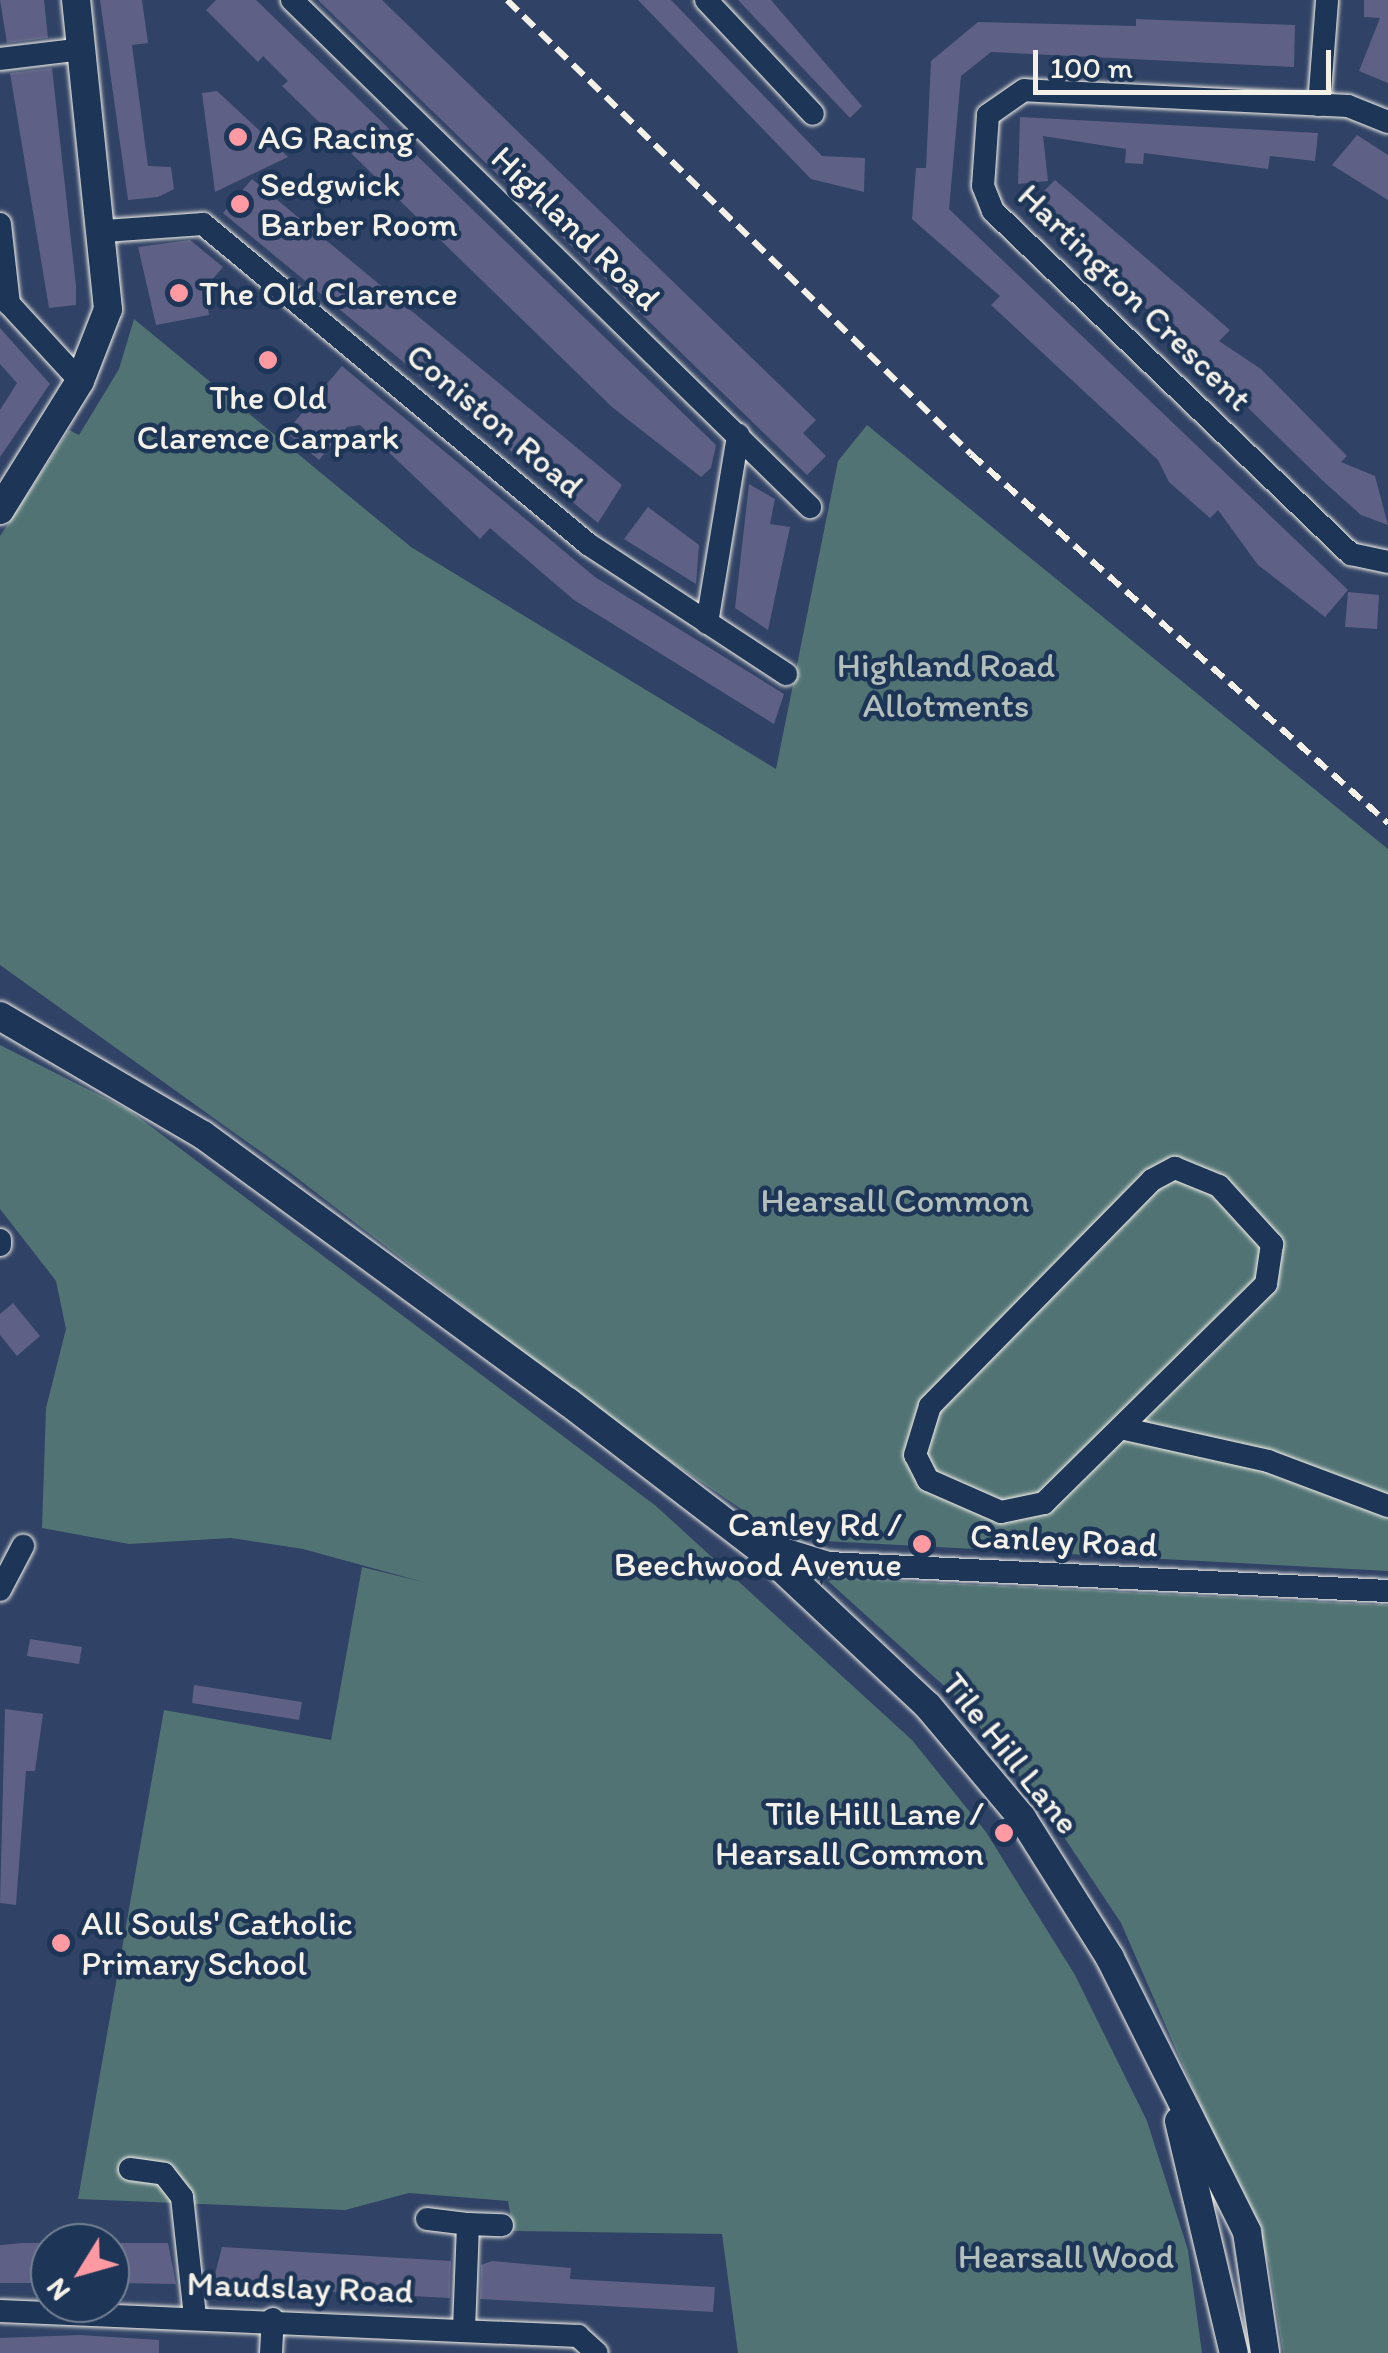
<!DOCTYPE html>
<style>
body{margin:0}
#map{position:relative;width:1388px;height:2353px;overflow:hidden;background:#304265;font-family:Itim,sans-serif}
div>[style]{position:absolute}
.green>*{inset:0;background:#517374}
.building>*{inset:0;background:#5e6185}
.roads{filter:drop-shadow(0 0 2px #f4f1e8) drop-shadow(0 0 2px #f4f1e8)}
.minor>*{height:22px;margin:-11px;padding:0 11px;transform-origin:11px;border-radius:11px;background:#1d3557}
.major>*{height:28px;margin:-14px;padding:0 14px;transform-origin:14px;border-radius:14px;background:#1d3557}
.rail>*{height:6px;margin-top:-3px;transform-origin:0;background:repeating-linear-gradient(90deg,#f4f1e8 0 15px,transparent 0 23px)}
.dots>*{width:28px;height:28px;translate:-50% -50%;box-sizing:border-box;border:5px solid #1d3557;border-radius:50%}
span{translate:-50% -50%;white-space:nowrap;text-align:center;line-height:1.15;-webkit-text-stroke:9px #1d3557;paint-order:stroke}
.poi-label{font-size:35px;color:#f4f1e8}
.left{translate:0 -50%;text-align:left}
.right{translate:-100% -50%;text-align:right}
.street-label{font-size:35px;color:#f4f1e8}
.park-label{font-size:35px;color:#b3bfba}
.north{position:absolute;left:30px;top:2223px;width:100px;height:100px;box-sizing:border-box;background:#1d3557;border:2px solid #738091;border-radius:50%;rotate:233deg;font-size:28px;font-weight:700;line-height:40px;text-align:center;color:#f4f1e8}
.north::after{content:'';display:block;margin:auto;width:35px;height:45px;background:#ff9aa2;clip-path:polygon(50% 0,100% 100%,50% 72%,0 100%)}
.scale{position:absolute;left:1033px;top:50px;width:298px;height:45px;box-sizing:border-box;border:5px solid #f4f1e8;border-top:0;padding-left:12px;font-size:30px;line-height:35px;white-space:nowrap;color:#f4f1e8;-webkit-text-stroke:8px #1d3557;paint-order:stroke}
</style>
<div id="map">
<div class="green">
<div style="clip-path:polygon(134px 319px,411px 547px,776px 769px,838px 461px,867px 425px,1388px 849px,1388px 1571px,786px 1539px,621px 1428px,292px 1174px,0 965px,0 536px,69px 430px,79px 435px,119px 369px)"></div>
<div style="clip-path:polygon(0 1045px,129px 1110px,656px 1506px,912px 1740px,986px 1832px,1075px 1975px,1147px 2121px,1188px 2250px,1202px 2353px,738px 2353px,722px 2234px,513px 2231px,508px 2201px,409px 2193px,345px 2210px,78px 2199px,164px 1710px,331px 1740px,362px 1567px,427px 1583px,303px 1549px,231px 1538px,129px 1544px,42px 1528px,46px 1408px,66px 1329px,56px 1281px,0 1209px)"></div>
<div style="clip-path:polygon(843px 1578px,1388px 1605px,1388px 2353px,1283px 2353px,1269px 2263px,1121px 1923px,1044px 1807px,953px 1694px,828px 1581px)"></div>
</div>
<div class="building">
<div style="clip-path:polygon(0 0,44px 0,48px 38px,7px 43px)"></div>
<div style="clip-path:polygon(100px 0,142px 0,148px 43px,132px 45px,148px 166px,171px 167px,174px 189px,158px 197px,128px 200px)"></div>
<div style="clip-path:polygon(216px 0,256px 0,716px 445px,711px 468px,701px 477px,612px 407px,282px 86px,288px 81px,263px 56px,258px 62px,206px 10px)"></div>
<div style="clip-path:polygon(318px 0,382px 0,816px 420px,803px 433px,826px 456px,807px 475px)"></div>
<div style="clip-path:polygon(638px 0,671px 0,822px 156px,865px 158px,864px 192px,811px 179px)"></div>
<div style="clip-path:polygon(738px 0,771px 0,862px 106px,850px 118px)"></div>
<div style="clip-path:polygon(1364px 0,1388px 0,1388px 83px,1359px 71px,1380px 18px,1364px 17px)"></div>
<div style="clip-path:polygon(1136px 19px,1295px 25px,1294px 67px,991px 52px,961px 76px,949px 209px,1348px 590px,1325px 617px,1258px 565px,1218px 510px,1210px 518px,1169px 482px,1158px 460px,991px 305px,1000px 296px,912px 219px,916px 168px,926px 168px,931px 61px,978px 22px,1136px 26px)"></div>
<div style="clip-path:polygon(52px 68px,76px 286px,76px 305px,49px 308px,10px 73px)"></div>
<div style="clip-path:polygon(217px 91px,288px 157px,215px 192px,202px 93px)"></div>
<div style="clip-path:polygon(1020px 117px,1318px 133px,1315px 161px,1270px 156px,1268px 169px,1144px 153px,1143px 164px,1125px 163px,1126px 149px,1043px 136px,1048px 181px,1018px 184px)"></div>
<div style="clip-path:polygon(1357px 135px,1388px 155px,1388px 200px,1332px 165px)"></div>
<div style="clip-path:polygon(252px 179px,622px 485px,598px 523px,223px 213px)"></div>
<div style="clip-path:polygon(1055px 180px,1230px 330px,1219px 341px,1261px 369px,1347px 456px,1341px 462px,1375px 476px,1388px 525px,1361px 515px,1323px 481px,1035px 200px)"></div>
<div style="clip-path:polygon(190px 240px,223px 267px,205px 288px,209px 315px,156px 325px,138px 247px)"></div>
<div style="clip-path:polygon(0 328px,50px 384px,0 457px,0 410px,17px 383px,0 364px)"></div>
<div style="clip-path:polygon(342px 366px,595px 577px,784px 694px,774px 724px,574px 600px,490px 528px,480px 539px,360px 425px,347px 427px,319px 460px,286px 432px)"></div>
<div style="clip-path:polygon(749px 484px,775px 499px,770px 524px,790px 527px,768px 630px,735px 608px)"></div>
<div style="clip-path:polygon(648px 507px,699px 545px,696px 584px,624px 539px)"></div>
<div style="clip-path:polygon(1348px 592px,1379px 595px,1377px 629px,1345px 627px)"></div>
<div style="clip-path:polygon(13px 1303px,40px 1336px,17px 1356px,0 1335px,0 1314px)"></div>
<div style="clip-path:polygon(30px 1639px,82px 1647px,79px 1664px,27px 1656px)"></div>
<div style="clip-path:polygon(194px 1685px,302px 1702px,299px 1720px,192px 1703px)"></div>
<div style="clip-path:polygon(5px 1709px,43px 1714px,35px 1771px,26px 1771px,16px 1905px,0 1903px)"></div>
<div style="clip-path:polygon(23px 2243px,50px 2243px,50px 2283px,0 2283px,0 2245px)"></div>
<div style="clip-path:polygon(110px 2243px,168px 2243px,176px 2284px,110px 2283px)"></div>
<div style="clip-path:polygon(222px 2247px,451px 2261px,450px 2298px,212px 2286px)"></div>
<div style="clip-path:polygon(492px 2261px,571px 2268px,570px 2279px,715px 2287px,713px 2312px,480px 2299px,481px 2265px)"></div>
<div style="clip-path:polygon(80px 2335px,159px 2340px,159px 2353px,0 2353px,0 2338px)"></div>
</div>
<div class="roads">
<div class="minor">
<div style="left:292px;top:0;width:725px;rotate:44.39deg"></div>
<div style="left:706px;top:0;width:156px;rotate:46.8deg"></div>
<div style="left:0;top:59px;width:84px;rotate:-6.9deg"></div>
<div style="left:1319px;top:105px;width:105px;rotate:-85.6deg"></div>
<div style="left:1388px;top:122px;width:43px;rotate:-158.2deg"></div>
<div style="left:1348px;top:106px;width:324px;rotate:-177.2deg"></div>
<div style="left:1024px;top:90px;width:44px;rotate:145.2deg"></div>
<div style="left:988px;top:115px;width:71px;rotate:94deg"></div>
<div style="left:983px;top:186px;width:27px;rotate:68deg"></div>
<div style="left:993px;top:211px;width:496px;rotate:43.8deg"></div>
<div style="left:1351px;top:554px;width:38px;rotate:12deg"></div>
<div style="left:0;top:224px;width:81px;rotate:83.6deg"></div>
<div style="left:105px;top:231px;width:98px;rotate:-4.1deg"></div>
<div style="left:203px;top:224px;width:501px;rotate:39.73deg"></div>
<div style="left:588px;top:544px;width:237px;rotate:33.3deg"></div>
<div style="left:0;top:294px;width:118px;rotate:47.4deg"></div>
<div style="left:707px;top:623px;width:191px;rotate:-80.6deg"></div>
<div style="left:1175px;top:1168px;width:48px;rotate:22.2deg"></div>
<div style="left:1219px;top:1186px;width:79px;rotate:47.6deg"></div>
<div style="left:1272px;top:1244px;width:40px;rotate:98.5deg"></div>
<div style="left:1266px;top:1284px;width:312px;rotate:135.4deg"></div>
<div style="left:1044px;top:1503px;width:44px;rotate:168.2deg"></div>
<div style="left:1001px;top:1512px;width:80px;rotate:-156.3deg"></div>
<div style="left:928px;top:1480px;width:28px;rotate:-117deg"></div>
<div style="left:915px;top:1455px;width:51px;rotate:-73deg"></div>
<div style="left:930px;top:1406px;width:317px;rotate:-45.5deg"></div>
<div style="left:1152px;top:1180px;width:26px;rotate:-28deg"></div>
<div style="left:0;top:1240px;width:5px;rotate:90deg"></div>
<div style="left:1125px;top:1429px;width:147px;rotate:12.6deg"></div>
<div style="left:1268px;top:1461px;width:128px;rotate:20.6deg"></div>
<div style="left:758px;top:1541px;width:74px;rotate:17.2deg"></div>
<div style="left:829px;top:1563px;width:560px;rotate:2.87deg"></div>
<div style="left:0;top:1590px;width:50px;rotate:-62.4deg"></div>
<div style="left:130px;top:2169px;width:34px;rotate:8deg"></div>
<div style="left:164px;top:2174px;width:29px;rotate:52deg"></div>
<div style="left:182px;top:2197px;width:121px;rotate:83.8deg"></div>
<div style="left:427px;top:2219px;width:41px;rotate:7deg"></div>
<div style="left:0;top:2311px;width:579px;rotate:2.48deg"></div>
<div style="left:578px;top:2336px;width:25px;rotate:42deg"></div>
<div style="left:464px;top:2329px;width:105px;rotate:-87.8deg"></div>
<div style="left:468px;top:2224px;width:34px;rotate:2deg"></div>
<div style="left:271px;top:2353px;width:34px;rotate:-87deg"></div>
</div>
<div class="major">
<div style="left:0;top:510px;width:152px;rotate:-58.2deg"></div>
<div style="left:80px;top:381px;width:77px;rotate:-68.7deg"></div>
<div style="left:108px;top:309px;width:311px;rotate:-95.9deg"></div>
<div style="left:0;top:1016px;width:235px;rotate:30.4deg"></div>
<div style="left:203px;top:1135px;width:452px;rotate:36.2deg"></div>
<div style="left:568px;top:1402px;width:247px;rotate:37.4deg"></div>
<div style="left:764px;top:1552px;width:225px;rotate:43.2deg"></div>
<div style="left:928px;top:1706px;width:146px;rotate:50deg"></div>
<div style="left:1022px;top:1818px;width:165px;rotate:57.8deg"></div>
<div style="left:1110px;top:1958px;width:306px;rotate:63.4deg"></div>
<div style="left:1247px;top:2232px;width:122px;rotate:81.5deg"></div>
<div style="left:1179px;top:2121px;width:238px;rotate:76.7deg"></div>
</div>
</div>
<div class="rail">
<div style="left:507px;top:0;width:649px;rotate:44.38deg"></div>
<div style="left:971px;top:454px;width:557px;rotate:41.51deg"></div>
</div>
<div class="dots">
<div style="left:238px;top:137px;background:#ff9aa2"></div>
<div style="left:240px;top:204px;background:#ff9aa2"></div>
<div style="left:179px;top:293px;background:#ff9aa2"></div>
<div style="left:268px;top:360px;background:#ff9aa2"></div>
<div style="left:922px;top:1544px;background:#ff9aa2"></div>
<div style="left:1004px;top:1833px;background:#ff9aa2"></div>
<div style="left:61px;top:1943px;background:#ff9aa2"></div>
</div>
<div class="poi-label">
<span class="left" style="left:258px;top:137px">AG Racing</span>
<span class="left" style="left:260px;top:204px">Sedgwick<br>Barber Room</span>
<span class="left" style="left:199px;top:293px">The Old Clarence</span>
<span style="left:268px;top:417px">The Old<br>Clarence Carpark</span>
<span class="right" style="left:902px;top:1544px">Canley Rd /<br>Beechwood Avenue</span>
<span class="right" style="left:984px;top:1833px">Tile Hill Lane /<br>Hearsall Common</span>
<span class="left" style="left:81px;top:1943px">All Souls' Catholic<br>Primary School</span>
</div>
<div class="street-label">
<span style="left:576px;top:228px;rotate:44deg">Highland Road</span>
<span style="left:1135px;top:297px;rotate:44deg">Hartington Crescent</span>
<span style="left:495px;top:420px;rotate:40deg">Coniston Road</span>
<span style="left:1064px;top:1540px;rotate:3deg">Canley Road</span>
<span style="left:1011px;top:1753px;rotate:51deg">Tile Hill Lane</span>
<span style="left:300px;top:2287px;rotate:2deg">Maudslay Road</span>
</div>
<div class="park-label">
<span style="left:946px;top:685px">Highland Road<br>Allotments</span>
<span style="left:895px;top:1200px">Hearsall Common</span>
<span style="left:1066px;top:2256px">Hearsall Wood</span>
</div>
<div class="north">N</div>
<div class="scale">100 m</div>
</div>
